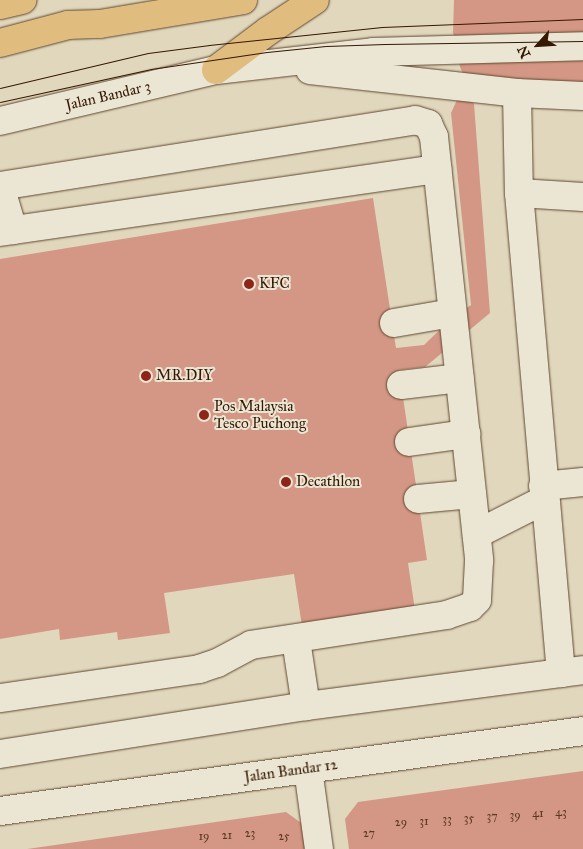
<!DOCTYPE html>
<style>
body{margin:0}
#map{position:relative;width:583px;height:849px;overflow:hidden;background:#e0d7bd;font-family:"IM FELL Great Primer",serif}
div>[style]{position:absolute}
.building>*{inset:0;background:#d49785}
.roads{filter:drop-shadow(0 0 1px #60482f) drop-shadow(0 0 1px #60482f)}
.minor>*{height:28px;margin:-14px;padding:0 14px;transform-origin:14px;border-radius:14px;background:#ebe5d4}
.highway>*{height:28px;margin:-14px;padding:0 14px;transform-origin:14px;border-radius:14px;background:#e0bc7e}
.tram>*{height:1px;margin:-0.5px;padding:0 0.5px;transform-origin:0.5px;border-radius:0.5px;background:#351800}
.dots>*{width:14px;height:14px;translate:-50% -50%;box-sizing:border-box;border:2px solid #ebe5d4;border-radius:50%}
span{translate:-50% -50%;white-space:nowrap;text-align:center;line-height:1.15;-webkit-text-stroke:4px #ebe5d4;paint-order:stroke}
.number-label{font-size:12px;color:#5d3821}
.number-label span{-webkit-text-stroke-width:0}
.street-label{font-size:15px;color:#351800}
.poi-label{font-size:15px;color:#351800}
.left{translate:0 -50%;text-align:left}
.north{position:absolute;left:513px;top:20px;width:50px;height:50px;-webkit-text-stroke:4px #ebe5d4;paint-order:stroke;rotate:244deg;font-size:14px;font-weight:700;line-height:20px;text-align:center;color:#351800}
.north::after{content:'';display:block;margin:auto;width:18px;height:22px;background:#351800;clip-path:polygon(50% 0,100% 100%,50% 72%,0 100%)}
</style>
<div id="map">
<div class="building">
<div style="clip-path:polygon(454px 0,583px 0,583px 90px,466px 80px,460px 67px,453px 32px)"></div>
<div style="clip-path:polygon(462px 89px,474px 104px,490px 313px,425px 367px,399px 370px,427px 560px,408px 563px,415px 610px,302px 626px,294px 574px,164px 593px,170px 633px,118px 640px,117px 632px,60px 640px,59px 629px,0 639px,0 259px,373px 198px,396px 348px,424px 345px,452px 318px,471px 305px,451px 113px)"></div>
<div style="clip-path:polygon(583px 771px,583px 849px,349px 849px,345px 819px,358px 802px)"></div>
<div style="clip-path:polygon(286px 812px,304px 825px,307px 849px,27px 849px)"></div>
</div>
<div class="roads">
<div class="minor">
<div style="left:310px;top:70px;width:208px;rotate:6.3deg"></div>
<div style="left:517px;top:93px;width:66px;rotate:2.6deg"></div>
<div style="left:517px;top:93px;width:100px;rotate:88.9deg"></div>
<div style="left:519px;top:193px;width:482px;rotate:85deg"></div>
<div style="left:0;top:121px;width:222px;rotate:-13.3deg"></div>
<div style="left:216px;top:70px;width:158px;rotate:-6.5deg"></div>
<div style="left:373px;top:52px;width:210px;rotate:-1.6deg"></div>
<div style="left:0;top:186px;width:420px;rotate:-9deg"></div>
<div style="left:415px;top:120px;width:14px;rotate:17deg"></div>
<div style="left:428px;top:124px;width:14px;rotate:65deg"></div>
<div style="left:434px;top:137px;width:426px;rotate:83.9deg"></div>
<div style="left:479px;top:561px;width:39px;rotate:93deg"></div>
<div style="left:477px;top:600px;width:10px;rotate:135deg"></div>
<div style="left:470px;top:607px;width:24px;rotate:161deg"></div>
<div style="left:447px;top:615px;width:198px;rotate:171.3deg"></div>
<div style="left:251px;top:645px;width:38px;rotate:152deg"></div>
<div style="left:217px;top:663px;width:18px;rotate:161deg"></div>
<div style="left:200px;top:669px;width:202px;rotate:171.7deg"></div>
<div style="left:0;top:186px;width:46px;rotate:73.5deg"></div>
<div style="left:519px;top:193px;width:64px;rotate:3.6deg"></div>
<div style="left:0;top:232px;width:442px;rotate:-8.2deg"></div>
<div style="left:394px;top:323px;width:59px;rotate:-9.8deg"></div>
<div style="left:401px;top:385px;width:59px;rotate:-6.8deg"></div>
<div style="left:409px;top:442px;width:58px;rotate:-8deg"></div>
<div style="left:543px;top:486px;width:40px;rotate:-5.7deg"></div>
<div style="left:418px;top:499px;width:54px;rotate:-5.3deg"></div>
<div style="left:477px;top:534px;width:75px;rotate:-26.9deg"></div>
<div style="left:296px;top:640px;width:67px;rotate:81.4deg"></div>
<div style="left:0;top:754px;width:310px;rotate:-8.9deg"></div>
<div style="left:306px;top:706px;width:279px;rotate:-7.4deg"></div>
<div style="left:308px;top:769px;width:81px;rotate:82.2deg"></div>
<div style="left:0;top:811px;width:588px;rotate:-7.81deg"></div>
</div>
<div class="highway">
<div style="left:0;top:5px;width:23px;rotate:-13deg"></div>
<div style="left:0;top:43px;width:70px;rotate:-14.8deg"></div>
<div style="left:68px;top:25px;width:32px;rotate:-2deg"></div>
<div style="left:100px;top:24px;width:145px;rotate:-9.5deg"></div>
<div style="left:216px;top:70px;width:65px;rotate:-36.9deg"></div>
<div style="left:268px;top:31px;width:56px;rotate:-33.4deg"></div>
</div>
</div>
<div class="tram">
<div style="left:0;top:88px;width:152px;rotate:-13.3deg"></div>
<div style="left:148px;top:53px;width:62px;rotate:-7.5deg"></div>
<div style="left:209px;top:45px;width:174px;rotate:-5.9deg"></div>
<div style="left:382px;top:27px;width:201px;rotate:-2.3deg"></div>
<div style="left:0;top:102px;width:155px;rotate:-12.3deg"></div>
<div style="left:151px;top:69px;width:117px;rotate:-8.3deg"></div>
<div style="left:267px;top:52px;width:59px;rotate:-5.8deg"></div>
<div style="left:326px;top:46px;width:59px;rotate:-1.9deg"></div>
<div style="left:385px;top:44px;width:198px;rotate:-0.9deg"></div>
</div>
<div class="dots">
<div style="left:249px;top:284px;background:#8f2418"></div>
<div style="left:146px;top:376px;background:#8f2418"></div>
<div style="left:204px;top:415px;background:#8f2418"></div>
<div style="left:286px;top:482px;background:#8f2418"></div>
</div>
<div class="number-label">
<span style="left:561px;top:813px">43</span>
<span style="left:538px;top:814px">41</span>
<span style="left:515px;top:816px">39</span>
<span style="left:492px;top:817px">37</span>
<span style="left:469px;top:819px">35</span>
<span style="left:447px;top:820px">33</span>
<span style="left:424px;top:822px">31</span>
<span style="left:401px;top:823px">29</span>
<span style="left:250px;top:834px">23</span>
<span style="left:369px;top:834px">27</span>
<span style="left:227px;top:836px">21</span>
<span style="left:204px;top:837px">19</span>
<span style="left:284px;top:837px">25</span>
</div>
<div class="street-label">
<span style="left:108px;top:96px;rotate:-13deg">Jalan Bandar 3</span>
<span style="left:291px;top:771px;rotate:-8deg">Jalan Bandar 12</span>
</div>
<div class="poi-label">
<span class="left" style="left:259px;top:284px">KFC</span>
<span class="left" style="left:156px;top:376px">MR.DIY</span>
<span class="left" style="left:214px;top:415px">Pos Malaysia<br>Tesco Puchong</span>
<span class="left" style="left:296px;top:482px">Decathlon</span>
</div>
<div class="north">N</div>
</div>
